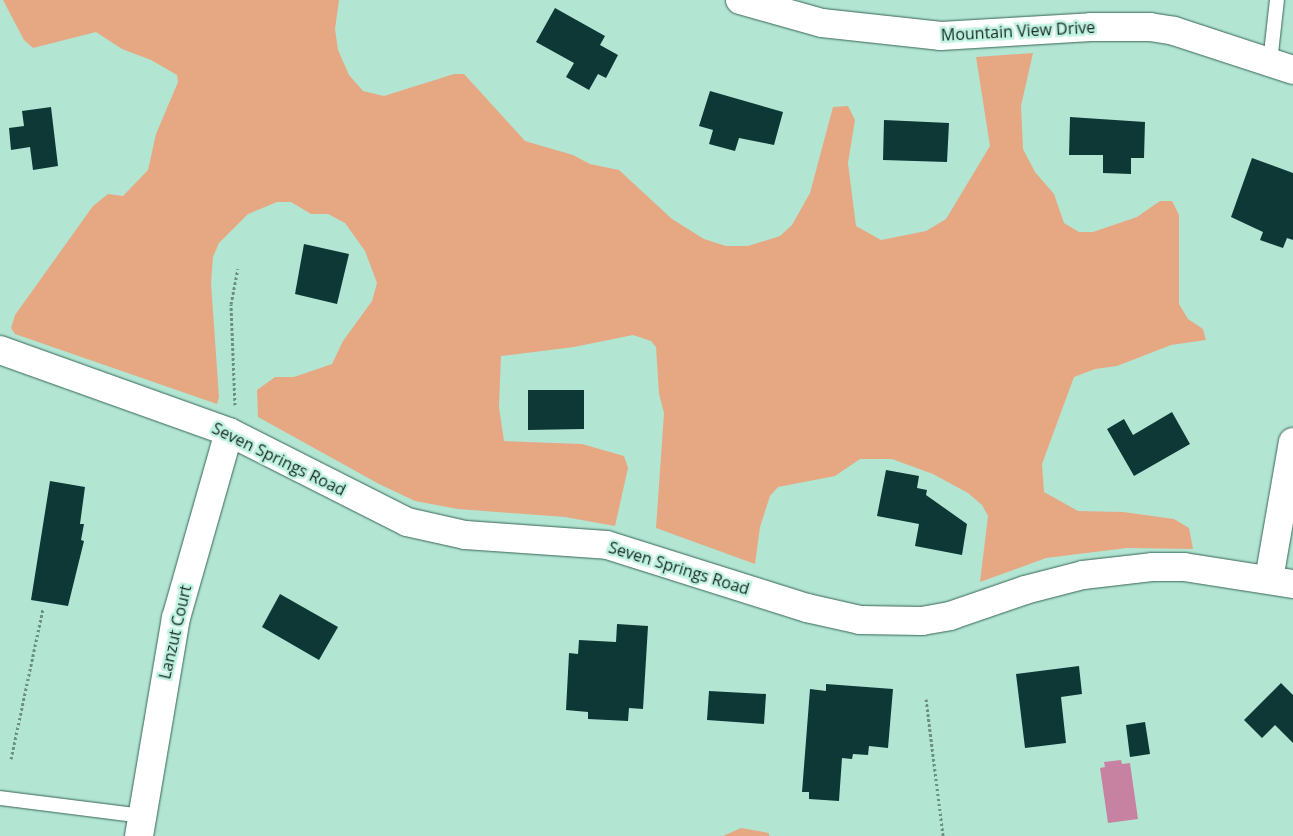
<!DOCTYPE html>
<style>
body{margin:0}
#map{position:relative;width:1293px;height:836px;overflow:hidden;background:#b3e5d3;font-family:"Open Sans",sans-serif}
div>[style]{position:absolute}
.green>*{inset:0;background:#e6a883}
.water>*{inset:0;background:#c882a1}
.building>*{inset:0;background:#0e3836}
.path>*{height:3px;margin-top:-1.5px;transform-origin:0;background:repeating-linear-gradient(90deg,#6b8f82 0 2.5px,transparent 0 5px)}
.roads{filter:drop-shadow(0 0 1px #376556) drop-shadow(0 0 1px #376556)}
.lane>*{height:14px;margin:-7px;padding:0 7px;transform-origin:7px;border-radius:7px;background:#fff}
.street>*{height:28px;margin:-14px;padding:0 14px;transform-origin:14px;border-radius:14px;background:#fff}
span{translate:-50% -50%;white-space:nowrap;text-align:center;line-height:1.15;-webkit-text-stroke:5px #c0f2e0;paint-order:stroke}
.street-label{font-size:16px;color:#152822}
</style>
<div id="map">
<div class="green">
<div style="clip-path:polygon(3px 0,339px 0,335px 29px,338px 50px,349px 75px,363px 91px,384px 96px,454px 74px,464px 74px,525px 141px,573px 155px,590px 164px,619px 170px,672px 219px,704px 239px,726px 246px,748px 246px,780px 236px,792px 225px,810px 193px,833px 107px,848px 106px,855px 120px,848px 163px,856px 226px,881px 240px,926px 231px,946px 219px,990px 146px,976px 57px,1033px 53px,1021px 106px,1023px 149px,1035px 172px,1054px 194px,1064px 223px,1079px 232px,1093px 232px,1137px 217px,1160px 201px,1172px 201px,1179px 215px,1179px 304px,1188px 319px,1203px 329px,1206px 340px,1171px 345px,1117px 366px,1095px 369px,1074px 377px,1042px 464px,1044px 492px,1078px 511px,1123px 512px,1174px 519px,1189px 528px,1193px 549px,1127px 548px,1046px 558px,980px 582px,988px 516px,982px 505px,968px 493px,933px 474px,892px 459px,860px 459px,835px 476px,778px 487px,770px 496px,760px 527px,755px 564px,656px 528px,664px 413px,659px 394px,656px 347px,651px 341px,633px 335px,574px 347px,501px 356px,499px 407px,504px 441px,582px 444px,624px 456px,628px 468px,615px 526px,565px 517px,458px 509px,415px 501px,379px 484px,258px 417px,257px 390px,275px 377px,294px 377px,332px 364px,343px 341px,372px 301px,377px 283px,365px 251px,345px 223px,328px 214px,311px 214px,291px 202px,277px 202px,248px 214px,219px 243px,213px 257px,211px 283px,219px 397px,217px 404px,15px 334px,11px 328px,15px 315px,93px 206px,108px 194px,123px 196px,148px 170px,156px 134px,178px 82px,177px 75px,151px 60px,122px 49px,96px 32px,33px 48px,24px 40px)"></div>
<div style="clip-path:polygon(741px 828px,769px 833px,769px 836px,723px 836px)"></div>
</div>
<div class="water">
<div style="clip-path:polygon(1121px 760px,1122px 764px,1130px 763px,1138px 819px,1108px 823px,1100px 768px,1105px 767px,1104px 762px)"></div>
</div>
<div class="building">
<div style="clip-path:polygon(555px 8px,605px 36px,600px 45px,618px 55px,606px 78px,598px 74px,589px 90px,566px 77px,574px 63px,536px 42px)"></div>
<div style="clip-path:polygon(710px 91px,783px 112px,774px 145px,739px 138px,735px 151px,709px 144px,713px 130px,699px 126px)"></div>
<div style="clip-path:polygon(51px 107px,58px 166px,33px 170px,30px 147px,11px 150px,9px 128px,24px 126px,22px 111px)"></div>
<div style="clip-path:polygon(1070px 117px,1145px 122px,1144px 158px,1131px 158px,1131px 174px,1103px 173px,1103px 155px,1069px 155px)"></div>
<div style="clip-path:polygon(884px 120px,949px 123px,947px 162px,883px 160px)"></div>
<div style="clip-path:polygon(1252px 158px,1293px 173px,1293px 240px,1287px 238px,1283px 248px,1260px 240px,1263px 232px,1231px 217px)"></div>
<div style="clip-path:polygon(304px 244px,349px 254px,337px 304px,295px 294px)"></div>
<div style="clip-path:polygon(528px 390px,584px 390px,584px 429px,528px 430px)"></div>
<div style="clip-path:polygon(1172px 412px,1190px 444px,1134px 476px,1107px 429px,1124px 419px,1133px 435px)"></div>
<div style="clip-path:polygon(886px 470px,919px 476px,917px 488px,927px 490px,926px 495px,967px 524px,962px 555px,915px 546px,919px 524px,877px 516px)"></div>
<div style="clip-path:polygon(50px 481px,85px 487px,80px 524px,84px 524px,81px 540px,84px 541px,68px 606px,31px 600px)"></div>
<div style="clip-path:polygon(280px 594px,338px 627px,319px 660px,262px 627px)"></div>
<div style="clip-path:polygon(617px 624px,648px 626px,643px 709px,629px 708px,628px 721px,588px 719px,588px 712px,566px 710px,569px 653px,578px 654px,579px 640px,616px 642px)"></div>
<div style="clip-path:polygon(1079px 666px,1082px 694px,1061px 697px,1066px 743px,1025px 748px,1016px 674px)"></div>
<div style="clip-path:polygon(1281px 683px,1293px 695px,1293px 743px,1275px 725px,1262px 738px,1244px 720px)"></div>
<div style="clip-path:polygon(826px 684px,893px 689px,888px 748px,869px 746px,868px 755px,853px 754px,852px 759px,842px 758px,839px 801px,809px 799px,809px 792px,802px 792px,810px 689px,826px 691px)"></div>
<div style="clip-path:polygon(709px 691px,766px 694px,764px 724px,707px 720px)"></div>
<div style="clip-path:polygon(1145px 722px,1150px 754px,1130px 757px,1126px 725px)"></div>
</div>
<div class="path">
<div style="left:235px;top:405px;width:101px;rotate:-92.3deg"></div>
<div style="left:231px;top:304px;width:36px;rotate:-79deg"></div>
<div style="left:926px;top:699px;width:138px;rotate:82.9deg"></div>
<div style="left:11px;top:759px;width:153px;rotate:-78deg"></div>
</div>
<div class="roads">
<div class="lane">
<div style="left:1270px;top:62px;width:62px;rotate:-83.6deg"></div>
<div style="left:0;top:798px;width:143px;rotate:7.2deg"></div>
</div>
<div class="street">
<div style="left:740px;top:0;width:85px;rotate:15.7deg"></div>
<div style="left:822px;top:23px;width:120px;rotate:6.2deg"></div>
<div style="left:941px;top:36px;width:150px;rotate:-3.4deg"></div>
<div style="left:1091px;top:27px;width:59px"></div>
<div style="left:1150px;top:27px;width:24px;rotate:9deg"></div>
<div style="left:1174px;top:31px;width:125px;rotate:18.1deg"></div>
<div style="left:0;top:350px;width:243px;rotate:19.7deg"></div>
<div style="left:229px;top:432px;width:199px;rotate:26.8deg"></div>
<div style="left:407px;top:522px;width:59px;rotate:12.6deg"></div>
<div style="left:465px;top:535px;width:142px;rotate:4deg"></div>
<div style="left:607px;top:545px;width:210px;rotate:17.5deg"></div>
<div style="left:807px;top:608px;width:54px;rotate:12.8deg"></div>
<div style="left:860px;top:620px;width:62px;rotate:0.9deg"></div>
<div style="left:922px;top:621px;width:28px;rotate:-10deg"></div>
<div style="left:950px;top:616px;width:79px;rotate:-19.1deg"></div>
<div style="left:1025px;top:590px;width:60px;rotate:-14.5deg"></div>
<div style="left:1083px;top:575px;width:69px;rotate:-6.6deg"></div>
<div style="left:1152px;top:567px;width:32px"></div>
<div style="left:1184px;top:567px;width:110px;rotate:8.9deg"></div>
<div style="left:1269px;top:579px;width:139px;rotate:-80.1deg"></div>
<div style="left:139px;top:836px;width:221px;rotate:-80.4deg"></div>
<div style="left:176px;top:618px;width:193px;rotate:-74.1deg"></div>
</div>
</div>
<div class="street-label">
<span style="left:1018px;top:31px;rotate:-3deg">Mountain View Drive</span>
<span style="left:279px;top:459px;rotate:26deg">Seven Springs Road</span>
<span style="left:679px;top:568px;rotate:17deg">Seven Springs Road</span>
<span style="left:175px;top:632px;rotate:-77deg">Lanzut Court</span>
</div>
</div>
